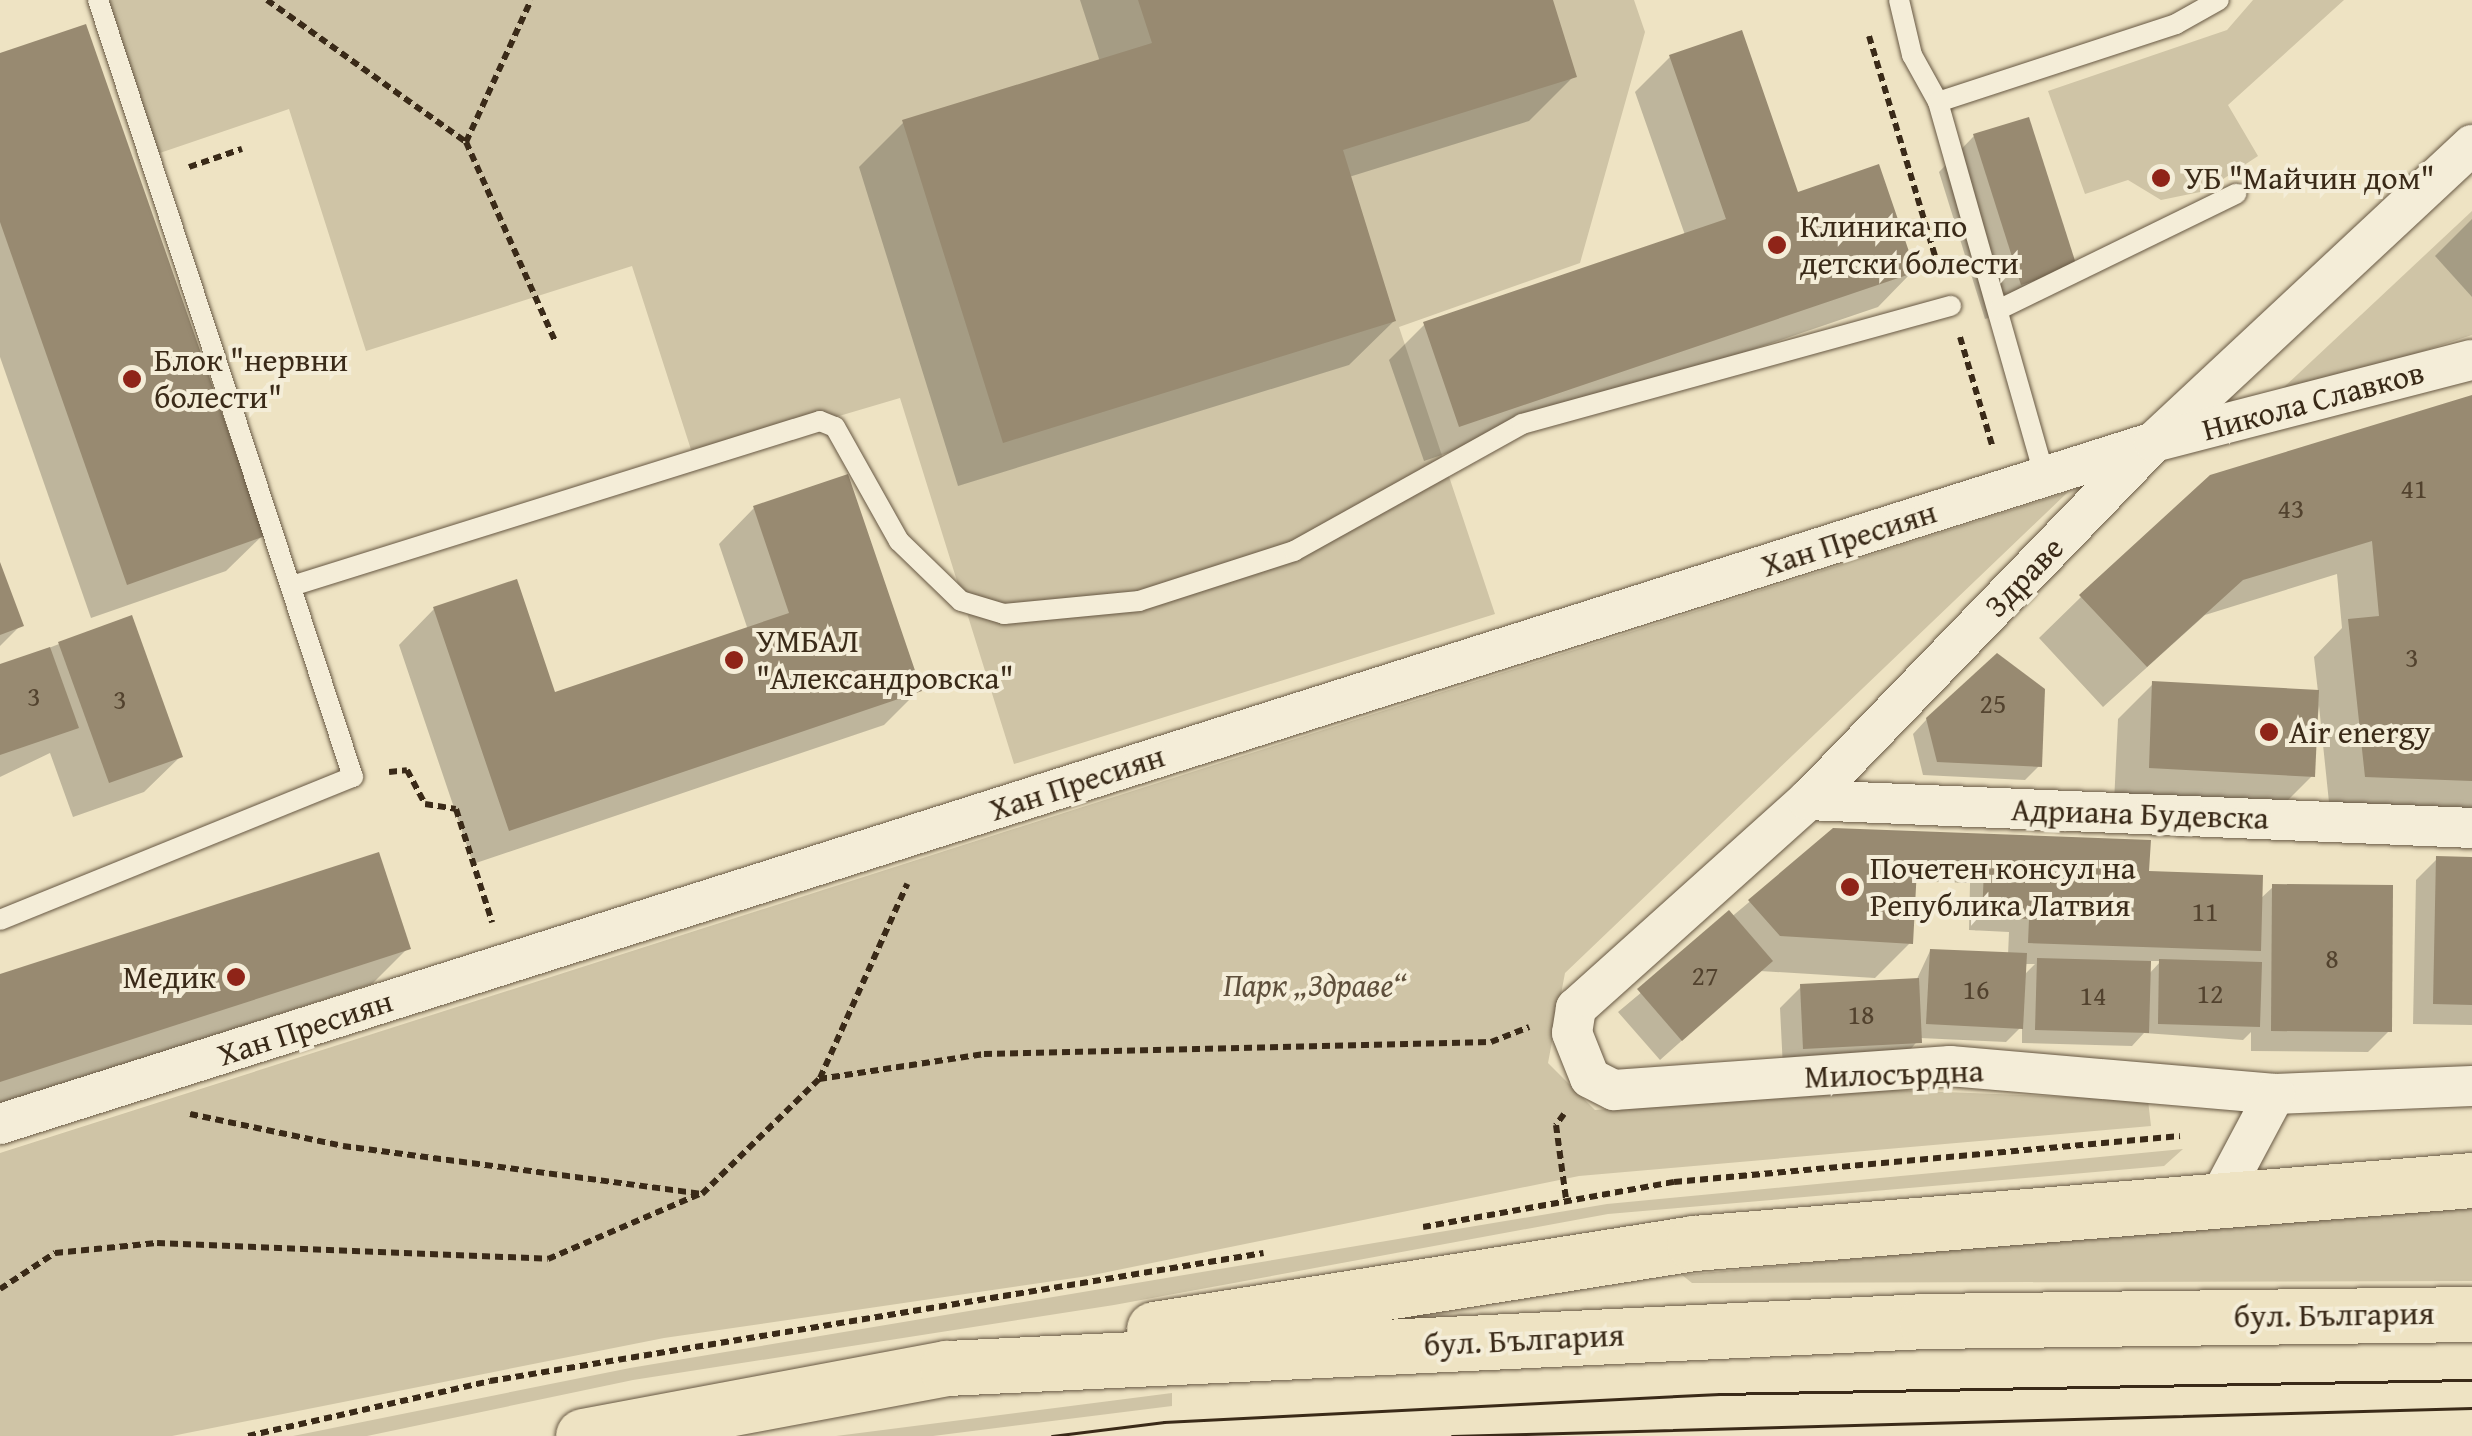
<!DOCTYPE html>
<meta charset="utf-8">
<style>
body{margin:0}
#map{position:relative;width:2472px;height:1436px;overflow:hidden;background:#eee3c3;font-family:"Gentium Book Plus",serif}
div>[style]{position:absolute}
.green>*{inset:0;background:#cfc4a6}
.shadow>*{inset:0;background:#0003}
.building>*{inset:0;background:#988a71}
.path>*{height:6px;margin-top:-3px;transform-origin:0;background:repeating-linear-gradient(90deg,#3a2a18 0 8px,transparent 0 13px)}
.roads{filter:drop-shadow(0 0 2px #675843) drop-shadow(0 0 2px #675843)}
.service>*{height:20px;margin:-10px;padding:0 10px;transform-origin:10px;border-radius:10px;background:#f4edd8}
.minor>*{height:40px;margin:-20px;padding:0 20px;transform-origin:20px;border-radius:20px;background:#f4edd8}
.primary>*{height:55px;margin:-27.5px;padding:0 27.5px;transform-origin:27.5px;border-radius:27.5px;background:#eee3c3}
.tram>*{height:2.5px;margin:-1.25px;padding:0 1.25px;transform-origin:1.25px;border-radius:1.25px;background:#3a2a18}
.dots>*{width:28px;height:28px;translate:-50% -50%;box-sizing:border-box;border:5px solid #f4edd8;border-radius:50%}
span{translate:-50% -50%;white-space:nowrap;text-align:center;line-height:1.15;-webkit-text-stroke:8px #f4edd8;paint-order:stroke}
.number-label{font-size:28px;color:#52422e}
.number-label span{-webkit-text-stroke-width:0}
.poi-label{font-size:32px;color:#3a2a18}
.left{translate:0 -50%;text-align:left}
.right{translate:-100% -50%;text-align:right}
.street-label{font-size:32px;color:#3a2a18}
.park-label{font-size:32px;color:#5f503c;font-style:italic}
</style>
<div id="map">
<div class="green">
<div style="clip-path:polygon(98px 0,1634px 0,1645px 32px,1580px 263px,1399px 327px,1495px 614px,1014px 764px,900px 398px,694px 459px,632px 266px,366px 351px,289px 109px,151px 156px)"></div>
<div style="clip-path:polygon(2253px 0,2344px 0,2228px 105px,2258px 156px,2205px 191px,2161px 200px,2128px 180px,2085px 194px,2048px 91px,2227px 30px)"></div>
<div style="clip-path:polygon(2472px 211px,2472px 335px,2268px 402px)"></div>
<div style="clip-path:polygon(2068px 492px,1565px 973px,1548px 1063px,1595px 1110px,1869px 1089px,2148px 1100px,2151px 1126px,1579px 1176px,1088px 1276px,664px 1338px,172px 1436px,0 1436px,0 1153px)"></div>
<div style="clip-path:polygon(2183px 1149px,2164px 1166px,1608px 1214px,1114px 1305px,633px 1380px,367px 1436px,293px 1436px,630px 1368px,1607px 1204px)"></div>
<div style="clip-path:polygon(2472px 1200px,2472px 1281px,1692px 1283px,1682px 1275px)"></div>
<div style="clip-path:polygon(1172px 1393px,1172px 1406px,933px 1436px,836px 1436px)"></div>
</div>
<div class="shadow">
<div style="clip-path:polygon(1080px 0,1550px 0,1574px 76px,1529px 121px,1349px 177px,1394px 321px,1349px 365px,958px 486px,859px 167px,904px 122px,1100px 62px)"></div>
<div style="clip-path:polygon(0 56px,262px 536px,226px 571px,91px 618px,0 357px)"></div>
<div style="clip-path:polygon(1670px 57px,1796px 195px,1913px 271px,1878px 307px,1424px 461px,1389px 360px,1425px 324px,1685px 235px,1635px 92px)"></div>
<div style="clip-path:polygon(1974px 136px,2074px 266px,2039px 302px,1985px 319px,1939px 172px)"></div>
<div style="clip-path:polygon(2472px 219px,2472px 297px,2435px 256px)"></div>
<div style="clip-path:polygon(2472px 397px,2472px 817px,2330px 812px,2319px 706px,2312px 776px,2277px 811px,2114px 803px,2118px 719px,2153px 684px,2318px 692px,2314px 657px,2342px 628px,2337px 574px,2205px 615px,2103px 707px,2039px 638px,2081px 597px)"></div>
<div style="clip-path:polygon(754px 508px,919px 690px,884px 725px,473px 864px,399px 645px,434px 609px,554px 695px,748px 630px,719px 544px)"></div>
<div style="clip-path:polygon(0 568px,21px 625px,0 646px)"></div>
<div style="clip-path:polygon(59px 644px,180px 757px,144px 792px,73px 817px,50px 753px,0 777px,0 667px)"></div>
<div style="clip-path:polygon(1927px 719px,2039px 766px,2025px 780px,1923px 775px,1913px 734px)"></div>
<div style="clip-path:polygon(evenodd,1834px 831px,2147px 874px,2259px 900px,2273px 887px,2389px 1031px,2368px 1052px,2251px 1051px,2251px 1032px,2243px 1040px,2144px 1033px,2132px 1046px,2022px 1043px,2022px 1026px,2006px 1042px,1920px 1038px,1899px 1063px,1783px 1069px,1780px 1008px,1801px 987px,1916px 981px,1930px 951px,2008px 955px,2009px 932px,1969px 930px,1970px 883px,1914px 881px,1910px 943px,1875px 978px,1760px 971px,1660px 1060px,1618px 1012px,1834px 831px,2148px 961px,2161px 961px,2148px 975px,2148px 961px,1834px 831px,2024px 964px,2035px 964px,2023px 976px,2024px 964px)"></div>
<div style="clip-path:polygon(2437px 859px,2472px 860px,2472px 1025px,2413px 1024px,2416px 880px)"></div>
<div style="clip-path:polygon(408px 948px,372px 984px,0 1105px,0 977px)"></div>
</div>
<div class="building">
<div style="clip-path:polygon(1138px 0,1553px 0,1577px 77px,1343px 150px,1396px 321px,1003px 443px,902px 120px,1152px 43px)"></div>
<div style="clip-path:polygon(86px 24px,265px 536px,127px 585px,0 222px,0 53px)"></div>
<div style="clip-path:polygon(1742px 30px,1798px 192px,1879px 164px,1916px 272px,1459px 427px,1423px 322px,1726px 219px,1669px 55px)"></div>
<div style="clip-path:polygon(2029px 117px,2077px 267px,2021px 285px,1973px 134px)"></div>
<div style="clip-path:polygon(2472px 395px,2472px 781px,2365px 777px,2348px 619px,2379px 616px,2372px 541px,2243px 580px,2147px 667px,2079px 595px,2210px 475px)"></div>
<div style="clip-path:polygon(848px 474px,922px 691px,509px 831px,433px 607px,517px 579px,555px 692px,789px 613px,753px 506px)"></div>
<div style="clip-path:polygon(0 562px,24px 626px,0 635px)"></div>
<div style="clip-path:polygon(132px 615px,183px 757px,109px 783px,58px 642px)"></div>
<div style="clip-path:polygon(50px 647px,79px 728px,0 755px,0 664px)"></div>
<div style="clip-path:polygon(1997px 653px,2045px 689px,2042px 767px,1937px 762px,1926px 718px)"></div>
<div style="clip-path:polygon(2152px 681px,2319px 690px,2315px 777px,2149px 768px)"></div>
<div style="clip-path:polygon(1833px 828px,2151px 840px,2149px 871px,2263px 875px,2261px 951px,2028px 943px,2029px 919px,1982px 917px,1984px 869px,1917px 868px,1913px 944px,1780px 936px,1748px 900px)"></div>
<div style="clip-path:polygon(379px 852px,411px 949px,0 1082px,0 974px)"></div>
<div style="clip-path:polygon(2436px 856px,2472px 857px,2472px 1005px,2433px 1004px)"></div>
<div style="clip-path:polygon(2272px 884px,2393px 885px,2392px 1032px,2271px 1031px)"></div>
<div style="clip-path:polygon(1729px 910px,1773px 961px,1682px 1041px,1637px 989px)"></div>
<div style="clip-path:polygon(1930px 949px,2027px 953px,2023px 1029px,1926px 1024px)"></div>
<div style="clip-path:polygon(2037px 958px,2151px 961px,2149px 1033px,2035px 1030px)"></div>
<div style="clip-path:polygon(2159px 959px,2262px 962px,2260px 1027px,2158px 1024px)"></div>
<div style="clip-path:polygon(1919px 978px,1922px 1043px,1803px 1049px,1800px 984px)"></div>
</div>
<div class="path">
<div style="left:267px;top:0;width:244px;rotate:35.5deg"></div>
<div style="left:466px;top:142px;width:220px;rotate:65.9deg"></div>
<div style="left:1869px;top:36px;width:247px;rotate:73.3deg"></div>
<div style="left:466px;top:142px;width:156px;rotate:-65.4deg"></div>
<div style="left:189px;top:167px;width:56px;rotate:-18.8deg"></div>
<div style="left:1960px;top:337px;width:113px;rotate:73.5deg"></div>
<div style="left:389px;top:772px;width:18px;rotate:-6deg"></div>
<div style="left:407px;top:770px;width:38px;rotate:62deg"></div>
<div style="left:425px;top:804px;width:31px;rotate:9deg"></div>
<div style="left:456px;top:809px;width:119px;rotate:72.3deg"></div>
<div style="left:820px;top:1078px;width:213px;rotate:-65.8deg"></div>
<div style="left:190px;top:1114px;width:156px;rotate:11.8deg"></div>
<div style="left:343px;top:1146px;width:362px;rotate:7.6deg"></div>
<div style="left:702px;top:1194px;width:164px;rotate:-44.5deg"></div>
<div style="left:819px;top:1079px;width:167px;rotate:-8.6deg"></div>
<div style="left:984px;top:1054px;width:507px;rotate:-1.36deg"></div>
<div style="left:1491px;top:1042px;width:41px;rotate:-21.5deg"></div>
<div style="left:1564px;top:1114px;width:14px;rotate:126deg"></div>
<div style="left:1556px;top:1125px;width:75px;rotate:82.3deg"></div>
<div style="left:1423px;top:1227px;width:255px;rotate:-10.2deg"></div>
<div style="left:1674px;top:1182px;width:508px;rotate:-5.19deg"></div>
<div style="left:0;top:1289px;width:66px;rotate:-33.2deg"></div>
<div style="left:55px;top:1253px;width:102px;rotate:-5.6deg"></div>
<div style="left:157px;top:1243px;width:391px;rotate:2.3deg"></div>
<div style="left:548px;top:1259px;width:165px;rotate:-23.2deg"></div>
<div style="left:248px;top:1436px;width:248px;rotate:-12.8deg"></div>
<div style="left:490px;top:1381px;width:784px;rotate:-9.4deg"></div>
</div>
<div class="roads">
<div class="service">
<div style="left:1899px;top:0;width:57px;rotate:76.7deg"></div>
<div style="left:1912px;top:55px;width:54px;rotate:61deg"></div>
<div style="left:1938px;top:102px;width:390px;rotate:74.1deg"></div>
<div style="left:1938px;top:102px;width:250px;rotate:-18.1deg"></div>
<div style="left:2176px;top:24px;width:49px;rotate:-29.2deg"></div>
<div style="left:2000px;top:309px;width:263px;rotate:-26deg"></div>
<div style="left:295px;top:585px;width:550px;rotate:-17.35deg"></div>
<div style="left:820px;top:421px;width:16px;rotate:22deg"></div>
<div style="left:835px;top:427px;width:131px;rotate:60.7deg"></div>
<div style="left:899px;top:541px;width:86px;rotate:44.1deg"></div>
<div style="left:961px;top:601px;width:45px;rotate:16.8deg"></div>
<div style="left:1004px;top:614px;width:136px;rotate:-5.5deg"></div>
<div style="left:1139px;top:601px;width:163px;rotate:-17.9deg"></div>
<div style="left:1294px;top:551px;width:261px;rotate:-29.1deg"></div>
<div style="left:1522px;top:424px;width:445px;rotate:-15.4deg"></div>
<div style="left:0;top:920px;width:381px;rotate:-22.1deg"></div>
<div style="left:353px;top:777px;width:818px;rotate:-108.17deg"></div>
</div>
<div class="minor">
<div style="left:2472px;top:145px;width:435px;rotate:137deg"></div>
<div style="left:2154px;top:442px;width:498px;rotate:134deg"></div>
<div style="left:1808px;top:800px;width:312px;rotate:138.1deg"></div>
<div style="left:1576px;top:1008px;width:25px;rotate:99deg"></div>
<div style="left:1572px;top:1033px;width:48px;rotate:68.2deg"></div>
<div style="left:1590px;top:1078px;width:27px;rotate:27deg"></div>
<div style="left:1614px;top:1090px;width:337px;rotate:-4.1deg"></div>
<div style="left:1950px;top:1066px;width:326px;rotate:4.9deg"></div>
<div style="left:2275px;top:1094px;width:197px;rotate:-2.3deg"></div>
<div style="left:1808px;top:800px;width:665px;rotate:2.41deg"></div>
<div style="left:0;top:1124px;width:2259px;rotate:-17.57deg"></div>
<div style="left:2154px;top:442px;width:328px;rotate:-14.5deg"></div>
<div style="left:2218px;top:1201px;width:121px;rotate:-62deg"></div>
</div>
<div class="primary">
<div style="left:1154px;top:1329px;width:547px;rotate:-9.05deg"></div>
<div style="left:1694px;top:1243px;width:781px;rotate:-4.63deg"></div>
<div style="left:583px;top:1436px;width:370px;rotate:-10.6deg"></div>
<div style="left:947px;top:1368px;width:980px;rotate:-2.75deg"></div>
<div style="left:1926px;top:1321px;width:546px;rotate:-0.73deg"></div>
</div>
</div>
<div class="tram">
<div style="left:1052px;top:1436px;width:113px;rotate:-7.1deg"></div>
<div style="left:1164px;top:1422px;width:556px;rotate:-2.89deg"></div>
<div style="left:1719px;top:1394px;width:753px;rotate:-1.07deg"></div>
<div style="left:1452px;top:1436px;width:1020px;rotate:-1.57deg"></div>
</div>
<div class="dots">
<div style="left:2161px;top:178px;background:#8f2418"></div>
<div style="left:1777px;top:245px;background:#8f2418"></div>
<div style="left:132px;top:379px;background:#8f2418"></div>
<div style="left:734px;top:660px;background:#8f2418"></div>
<div style="left:2269px;top:732px;background:#8f2418"></div>
<div style="left:1850px;top:887px;background:#8f2418"></div>
<div style="left:236px;top:977px;background:#8f2418"></div>
</div>
<div class="number-label">
<span style="left:2414px;top:488px">41</span>
<span style="left:2291px;top:508px">43</span>
<span style="left:2412px;top:657px">3</span>
<span style="left:34px;top:696px">3</span>
<span style="left:120px;top:699px">3</span>
<span style="left:1993px;top:703px">25</span>
<span style="left:2205px;top:911px">11</span>
<span style="left:2332px;top:958px">8</span>
<span style="left:1705px;top:975px">27</span>
<span style="left:1976px;top:989px">16</span>
<span style="left:2210px;top:993px">12</span>
<span style="left:2093px;top:995px">14</span>
<span style="left:1861px;top:1014px">18</span>
</div>
<div class="poi-label">
<span class="left" style="left:2184px;top:178px">УБ "Майчин дом"</span>
<span class="left" style="left:1800px;top:245px">Клиника по<br>детски болести</span>
<span class="left" style="left:154px;top:379px">Блок "нервни<br>болести"</span>
<span class="left" style="left:756px;top:660px">УМБАЛ<br>"Александровска"</span>
<span class="left" style="left:2289px;top:732px">Air energy</span>
<span class="left" style="left:1870px;top:887px">Почетен консул на<br>Република Латвия</span>
<span class="right" style="left:216px;top:977px">Медик</span>
</div>
<div class="street-label">
<span style="left:2313px;top:401px;rotate:-15deg">Никола Славков</span>
<span style="left:1849px;top:539px;rotate:-18deg">Хан Пресиян</span>
<span style="left:2024px;top:577px;rotate:-46deg">Здраве</span>
<span style="left:1077px;top:783px;rotate:-18deg">Хан Пресиян</span>
<span style="left:2140px;top:814px;rotate:2deg">Адриана Будевска</span>
<span style="left:305px;top:1028px;rotate:-18deg">Хан Пресиян</span>
<span style="left:1894px;top:1074px;rotate:-2deg">Милосърдна</span>
<span style="left:2334px;top:1315px;rotate:-1deg">бул. България</span>
<span style="left:1524px;top:1340px;rotate:-3deg">бул. България</span>
</div>
<div class="park-label">
<span style="left:1315px;top:985px">Парк „Здраве“</span>
</div>
</div>
